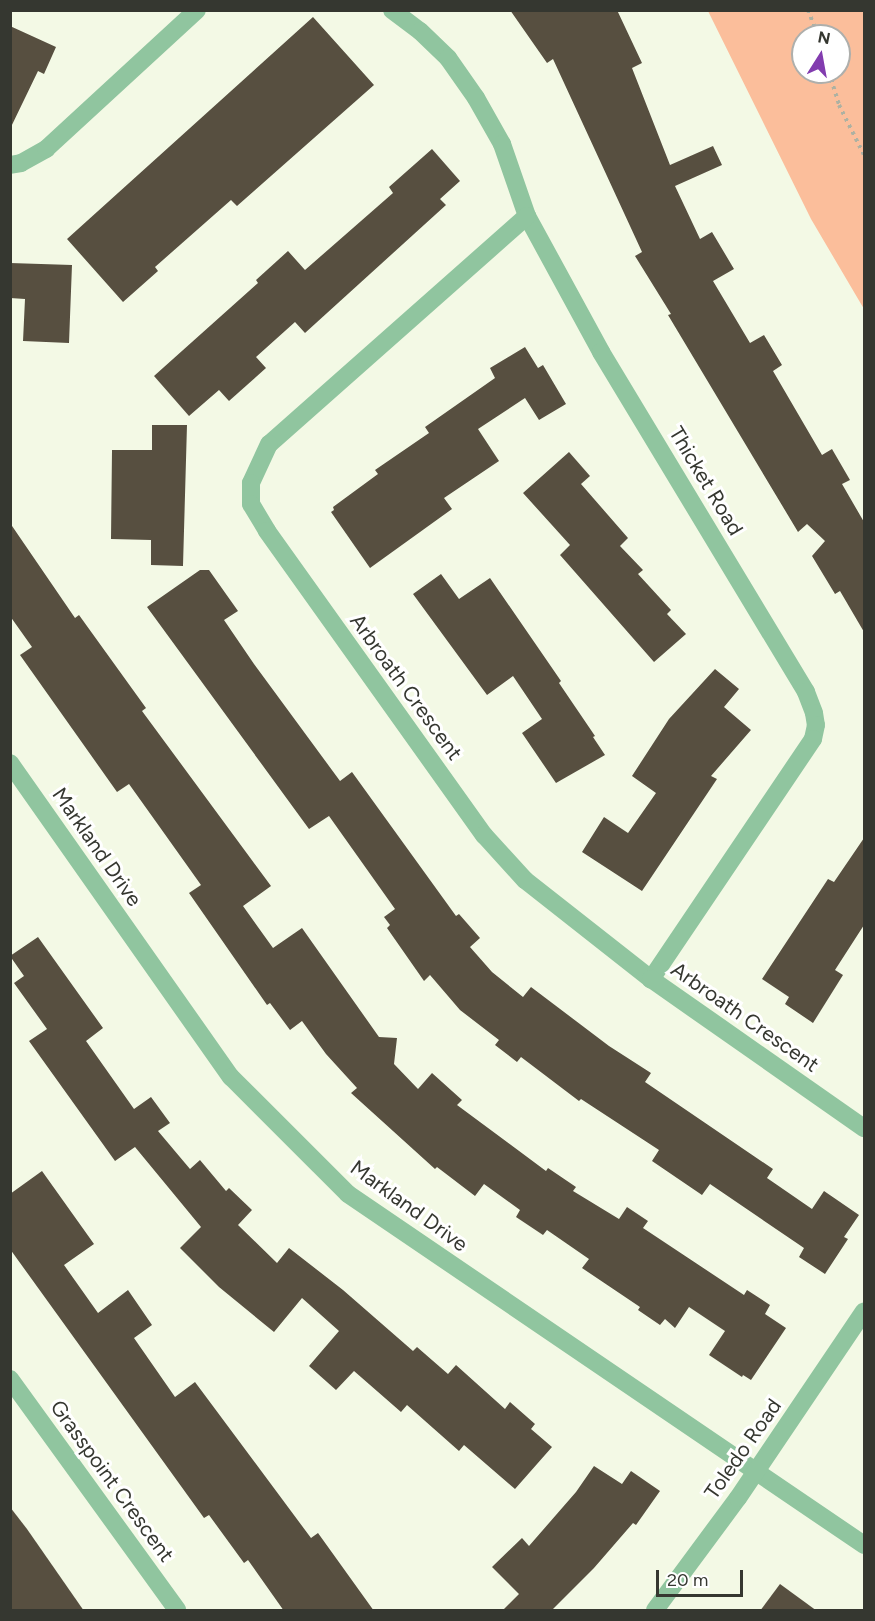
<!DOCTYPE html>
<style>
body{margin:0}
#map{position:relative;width:875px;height:1621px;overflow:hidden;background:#f3f9e5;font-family:Figtree,sans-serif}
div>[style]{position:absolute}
.green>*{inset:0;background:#fbbe9b}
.building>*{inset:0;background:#574f40}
.path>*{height:4px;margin-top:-2px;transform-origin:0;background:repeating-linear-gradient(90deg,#adb1a2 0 3px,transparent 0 7.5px)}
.minor>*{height:18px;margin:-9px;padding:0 9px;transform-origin:9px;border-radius:9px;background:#90c59f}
span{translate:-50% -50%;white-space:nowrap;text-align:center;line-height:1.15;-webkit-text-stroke:6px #fff;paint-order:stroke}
.street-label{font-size:21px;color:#353730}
.frame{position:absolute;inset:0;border:12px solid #353730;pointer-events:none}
.north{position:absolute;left:791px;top:24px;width:60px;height:60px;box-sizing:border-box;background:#fff;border:2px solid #aeafac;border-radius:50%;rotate:11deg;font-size:16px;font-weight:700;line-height:24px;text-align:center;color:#353730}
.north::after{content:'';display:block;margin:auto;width:21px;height:27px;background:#823caf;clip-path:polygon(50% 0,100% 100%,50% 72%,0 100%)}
.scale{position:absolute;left:656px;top:1570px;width:87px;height:27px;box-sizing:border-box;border:3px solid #353730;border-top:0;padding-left:8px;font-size:18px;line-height:21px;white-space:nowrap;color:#353730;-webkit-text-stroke:4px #fff;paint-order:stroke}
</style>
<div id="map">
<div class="green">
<div style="clip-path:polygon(evenodd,708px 11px,864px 11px,864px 309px,811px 219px,708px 11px,803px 36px,839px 36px,839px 72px,803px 72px,803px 36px)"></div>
</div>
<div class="building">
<div style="clip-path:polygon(510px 10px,617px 10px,642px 63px,632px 68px,670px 165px,713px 146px,722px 165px,675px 186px,700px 239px,712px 232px,734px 269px,713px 281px,750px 343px,764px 335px,782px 365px,773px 371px,822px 455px,832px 449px,850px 480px,842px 484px,864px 522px,864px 632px,840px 591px,835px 594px,812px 556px,825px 541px,807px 524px,798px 532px,668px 315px,671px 314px,635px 256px,642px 252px,553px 59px,547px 63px)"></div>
<div style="clip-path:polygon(313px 17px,374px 85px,237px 206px,231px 200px,155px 267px,158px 271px,123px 302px,67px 239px)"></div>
<div style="clip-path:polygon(10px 26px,56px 47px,44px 74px,38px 71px,10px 129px)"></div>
<div style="clip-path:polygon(432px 149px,460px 181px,440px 199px,446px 205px,305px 333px,295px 322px,256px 357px,266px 368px,229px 401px,219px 390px,189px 416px,154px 376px,258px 283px,256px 280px,288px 251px,305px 270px,393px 193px,389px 187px)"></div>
<div style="clip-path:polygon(10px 263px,72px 265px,69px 343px,23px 341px,25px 299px,10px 298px)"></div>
<div style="clip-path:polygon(525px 347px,538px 368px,543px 365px,566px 404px,539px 420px,525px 398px,478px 429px,499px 461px,444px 498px,452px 509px,370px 568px,331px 512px,334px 510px,333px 507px,378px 474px,375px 470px,429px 433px,425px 427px,495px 378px,490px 368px)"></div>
<div style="clip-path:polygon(152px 425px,187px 425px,183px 566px,151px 565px,151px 540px,111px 539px,112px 450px,152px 450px)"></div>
<div style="clip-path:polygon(569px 452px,590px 476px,581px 484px,628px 538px,620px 546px,643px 570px,638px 574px,671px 610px,667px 614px,686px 634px,654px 662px,560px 555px,570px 545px,523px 493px)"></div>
<div style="clip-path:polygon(10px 523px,75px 618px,79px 615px,146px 708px,142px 711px,271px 886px,243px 906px,273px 948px,302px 928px,379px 1037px,397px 1038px,394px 1064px,418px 1089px,432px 1073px,462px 1100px,457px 1105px,546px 1171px,548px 1168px,576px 1187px,573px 1191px,619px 1219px,627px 1207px,648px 1221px,643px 1228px,744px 1295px,747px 1290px,770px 1305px,765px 1314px,786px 1328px,751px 1380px,743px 1375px,742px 1377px,709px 1355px,725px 1331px,689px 1307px,675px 1328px,665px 1319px,660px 1325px,638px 1310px,640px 1307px,582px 1268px,589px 1259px,547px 1230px,543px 1235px,516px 1217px,520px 1210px,484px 1184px,475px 1196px,437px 1167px,435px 1169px,351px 1093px,357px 1088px,326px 1054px,302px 1021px,290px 1030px,270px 1003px,267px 1005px,189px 893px,201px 885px,159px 826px,129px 784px,117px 792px,20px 655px,32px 647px,10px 616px)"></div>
<div style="clip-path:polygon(200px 570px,209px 570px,238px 611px,224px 620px,254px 664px,340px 781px,352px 772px,456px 916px,459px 914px,480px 938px,470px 947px,492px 972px,523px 997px,531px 987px,609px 1046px,651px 1073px,645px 1082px,773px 1169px,767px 1178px,812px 1209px,824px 1191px,859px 1215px,844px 1237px,848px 1239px,825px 1274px,799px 1257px,804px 1248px,710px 1184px,702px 1195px,652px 1161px,659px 1150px,581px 1099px,579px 1101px,521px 1057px,517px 1062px,495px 1045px,499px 1040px,460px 1010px,430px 975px,424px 981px,387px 928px,390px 925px,384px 917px,395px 909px,329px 816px,309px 829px,147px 607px)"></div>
<div style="clip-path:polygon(441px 574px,459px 599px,490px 578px,561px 681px,559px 683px,595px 736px,593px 737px,605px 755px,556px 783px,522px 733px,542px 719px,513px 676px,487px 695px,413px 594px)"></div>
<div style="clip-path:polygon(715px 669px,739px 689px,724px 707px,751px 730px,711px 776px,717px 779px,642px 891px,582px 852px,604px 817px,628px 833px,656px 793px,632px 776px,669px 719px)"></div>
<div style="clip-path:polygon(864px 838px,864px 925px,835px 970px,843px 975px,813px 1023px,785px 1004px,789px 997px,762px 979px,828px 879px,834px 882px)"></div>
<div style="clip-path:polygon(38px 937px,103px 1028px,86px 1041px,134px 1109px,151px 1097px,170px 1123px,158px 1131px,190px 1169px,200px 1160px,226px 1191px,229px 1188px,252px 1210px,238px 1225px,277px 1263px,289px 1248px,343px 1290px,413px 1351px,417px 1347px,448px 1374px,456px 1365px,505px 1409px,510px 1402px,535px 1424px,531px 1429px,552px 1447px,515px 1489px,464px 1445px,459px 1451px,407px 1405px,401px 1412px,354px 1371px,336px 1390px,309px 1366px,339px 1331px,302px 1298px,274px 1332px,219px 1287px,180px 1248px,201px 1227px,135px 1147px,115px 1161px,29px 1041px,47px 1029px,14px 983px,24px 976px,10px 956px)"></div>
<div style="clip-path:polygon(42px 1171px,94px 1244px,64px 1265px,98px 1313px,128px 1290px,152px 1325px,134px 1338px,175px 1397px,195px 1382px,311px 1538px,318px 1533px,374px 1611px,284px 1611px,248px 1560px,244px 1563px,209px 1515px,204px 1518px,10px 1249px,10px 1194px)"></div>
<div style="clip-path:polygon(594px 1466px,622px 1484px,631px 1471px,660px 1491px,636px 1525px,633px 1523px,594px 1568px,551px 1611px,502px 1611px,519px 1594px,492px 1567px,522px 1538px,529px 1546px,576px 1492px)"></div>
<div style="clip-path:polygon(10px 1507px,27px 1529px,84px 1611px,10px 1611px)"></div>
<div style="clip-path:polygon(780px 1584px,817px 1611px,760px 1611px)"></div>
</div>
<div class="path">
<div style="left:808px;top:10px;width:28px;rotate:69deg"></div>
<div style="left:829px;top:72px;width:34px;rotate:73deg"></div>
<div style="left:839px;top:105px;width:56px;rotate:63.4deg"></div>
</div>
<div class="minor">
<div style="left:392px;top:10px;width:35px;rotate:37deg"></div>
<div style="left:420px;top:31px;width:39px;rotate:44deg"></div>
<div style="left:448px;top:58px;width:49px;rotate:55deg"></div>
<div style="left:476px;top:98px;width:53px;rotate:60.5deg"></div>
<div style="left:502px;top:144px;width:76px;rotate:70.9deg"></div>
<div style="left:527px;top:216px;width:155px;rotate:61.4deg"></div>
<div style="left:601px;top:352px;width:397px;rotate:58.9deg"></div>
<div style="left:806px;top:692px;width:22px;rotate:69deg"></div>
<div style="left:814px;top:713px;width:12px;rotate:81deg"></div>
<div style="left:816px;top:725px;width:14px;rotate:102deg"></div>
<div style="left:813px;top:739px;width:290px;rotate:124deg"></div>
<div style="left:10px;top:165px;width:11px;rotate:-10deg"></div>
<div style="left:21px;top:163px;width:29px;rotate:-29deg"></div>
<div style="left:46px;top:149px;width:205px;rotate:-42.6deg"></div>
<div style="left:527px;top:216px;width:344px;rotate:138.5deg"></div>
<div style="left:269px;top:444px;width:43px;rotate:114.8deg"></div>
<div style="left:251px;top:483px;width:21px;rotate:90deg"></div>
<div style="left:251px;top:504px;width:31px;rotate:59deg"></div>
<div style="left:267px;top:531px;width:374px;rotate:54.5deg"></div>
<div style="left:484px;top:835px;width:61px;rotate:47.7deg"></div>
<div style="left:525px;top:880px;width:160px;rotate:38.2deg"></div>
<div style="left:651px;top:979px;width:260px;rotate:35deg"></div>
<div style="left:10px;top:763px;width:384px;rotate:54.9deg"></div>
<div style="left:231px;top:1077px;width:165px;rotate:45deg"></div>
<div style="left:348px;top:1194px;width:624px;rotate:34.22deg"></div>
<div style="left:10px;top:1379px;width:285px;rotate:54.1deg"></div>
<div style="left:655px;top:1610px;width:139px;rotate:-53.5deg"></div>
<div style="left:738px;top:1498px;width:225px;rotate:-56deg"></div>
</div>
<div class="street-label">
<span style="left:706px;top:481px;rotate:59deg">Thicket Road</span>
<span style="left:406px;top:687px;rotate:54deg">Arbroath Crescent</span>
<span style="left:97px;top:847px;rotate:55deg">Markland Drive</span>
<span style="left:745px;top:1017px;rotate:35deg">Arbroath Crescent</span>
<span style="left:409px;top:1206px;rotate:36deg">Markland Drive</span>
<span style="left:743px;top:1449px;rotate:-55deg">Toledo Road</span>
<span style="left:112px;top:1481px;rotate:54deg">Grasspoint Crescent</span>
</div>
<div class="frame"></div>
<div class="north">N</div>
<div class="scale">20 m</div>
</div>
